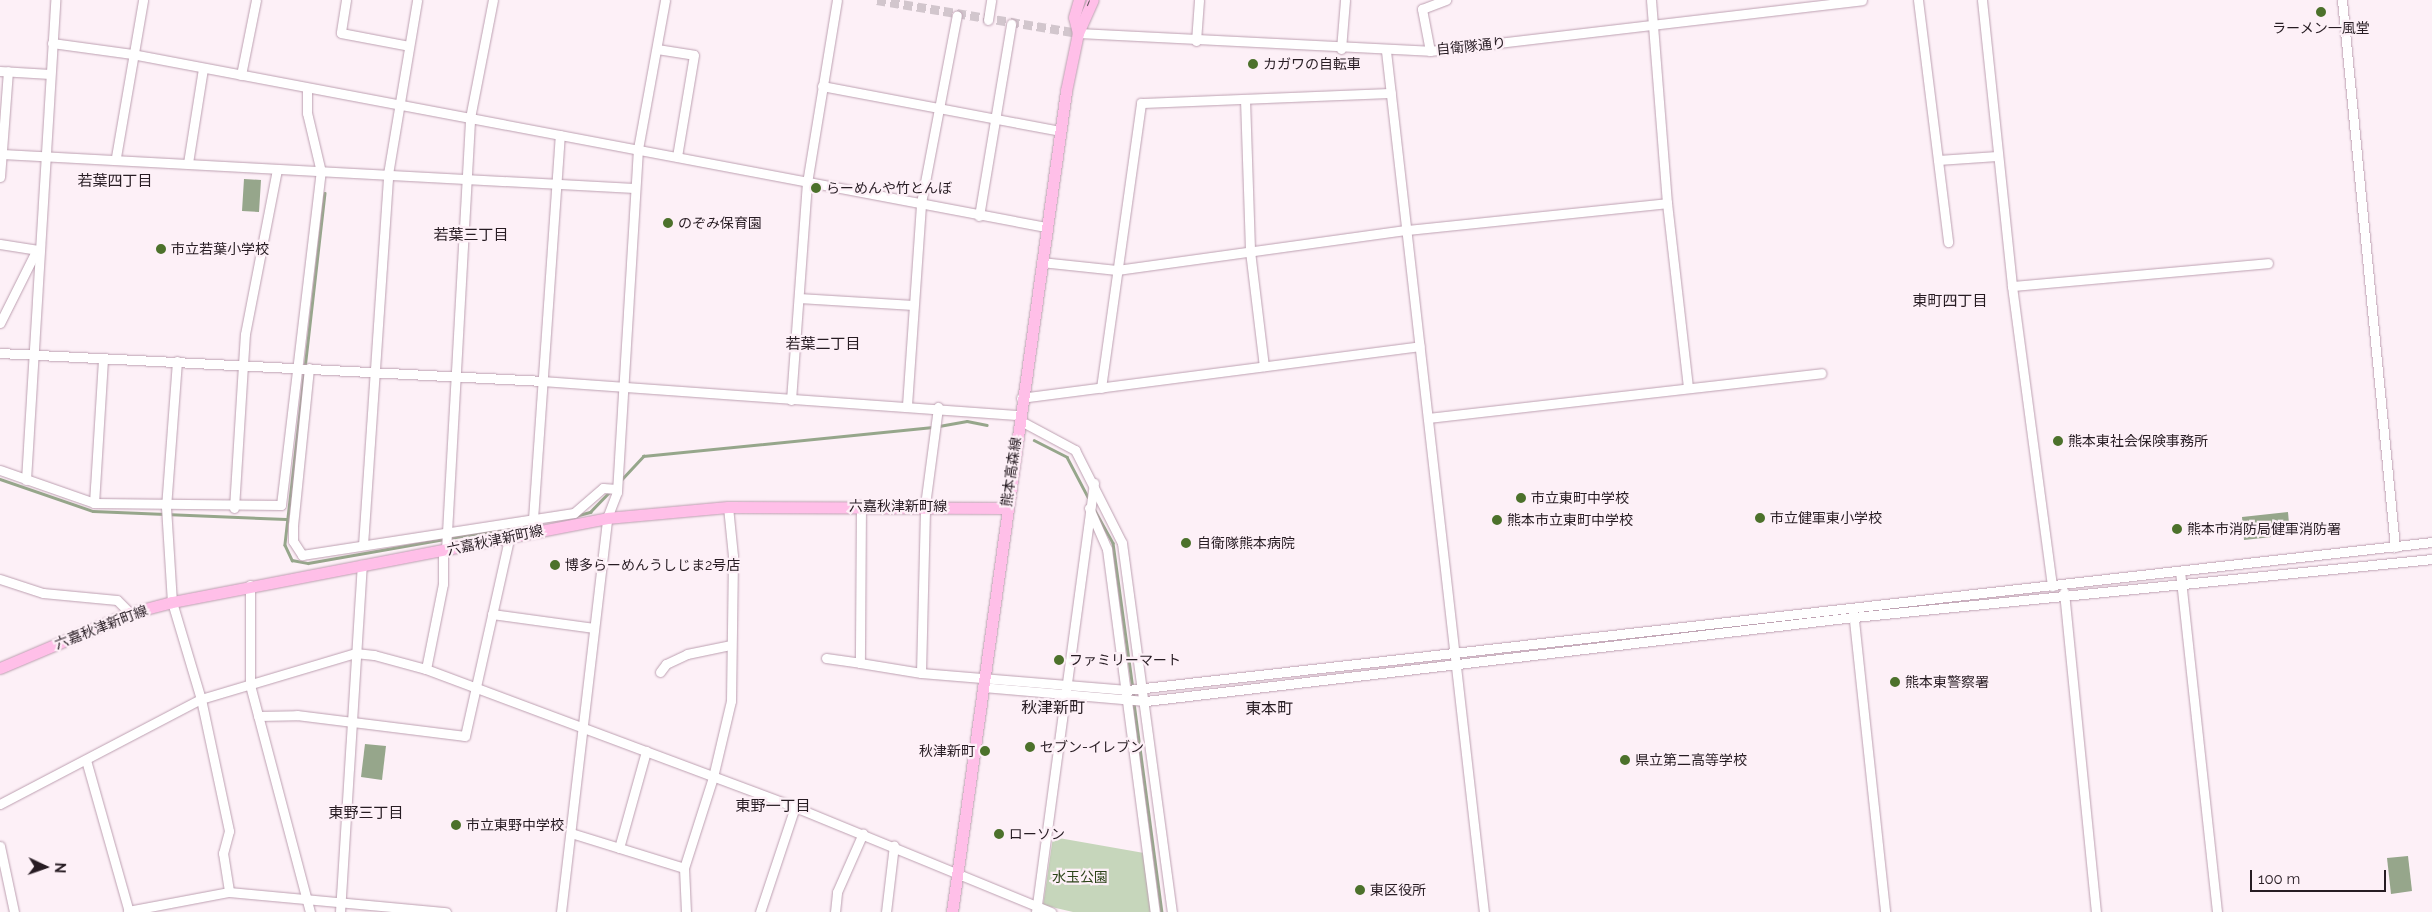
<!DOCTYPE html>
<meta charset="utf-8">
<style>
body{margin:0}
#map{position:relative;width:2432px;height:912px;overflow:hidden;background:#fdf0f7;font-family:Raleway,"Noto Sans JP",sans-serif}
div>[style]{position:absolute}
.green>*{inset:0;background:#c6d6bb}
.water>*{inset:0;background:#96a68b}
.stream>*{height:2.5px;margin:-1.25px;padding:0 1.25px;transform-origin:1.25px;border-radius:1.25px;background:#96a68b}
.minor-tunnel>*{height:9px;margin-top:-4.5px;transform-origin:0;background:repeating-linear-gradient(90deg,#d2c6cd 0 9px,transparent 0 13.5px)}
.roads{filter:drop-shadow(0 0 1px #bda0b1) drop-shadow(0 0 1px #bda0b1)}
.minor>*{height:9px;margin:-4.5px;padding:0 4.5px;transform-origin:4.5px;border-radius:4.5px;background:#fff}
.major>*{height:11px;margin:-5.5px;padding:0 5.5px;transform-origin:5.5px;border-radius:5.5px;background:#ffbfe8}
.tram>*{height:1px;margin:-0.5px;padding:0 0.5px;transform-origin:0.5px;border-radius:0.5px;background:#544950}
.dots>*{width:14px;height:14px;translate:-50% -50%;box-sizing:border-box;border:2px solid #fdf0f7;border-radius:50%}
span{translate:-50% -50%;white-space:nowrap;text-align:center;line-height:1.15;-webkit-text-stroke:4.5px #fdf0f7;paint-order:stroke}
.poi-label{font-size:14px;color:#271c23}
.left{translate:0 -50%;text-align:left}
.right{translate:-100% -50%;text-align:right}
.street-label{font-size:14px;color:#271c23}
.park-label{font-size:14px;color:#2c4318}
.neighbourhood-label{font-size:15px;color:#271c23}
.quarter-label{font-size:16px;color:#271c23}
.north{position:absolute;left:20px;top:842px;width:50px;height:50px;-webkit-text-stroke:4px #fdf0f7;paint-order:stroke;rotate:93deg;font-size:14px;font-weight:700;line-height:20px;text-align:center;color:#271c23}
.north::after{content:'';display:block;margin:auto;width:18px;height:22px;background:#271c23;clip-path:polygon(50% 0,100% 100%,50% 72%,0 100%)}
.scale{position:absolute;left:2250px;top:870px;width:136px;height:22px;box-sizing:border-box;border:2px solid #271c23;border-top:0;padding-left:6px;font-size:15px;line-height:18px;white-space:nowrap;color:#271c23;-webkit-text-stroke:4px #fdf0f7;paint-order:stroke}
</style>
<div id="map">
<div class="green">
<div style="clip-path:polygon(1053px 837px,1144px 853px,1151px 912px,1073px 912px,1043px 905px)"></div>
</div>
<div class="water">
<div style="clip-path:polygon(244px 179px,261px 180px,259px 212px,242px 211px)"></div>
<div style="clip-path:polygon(2288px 512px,2290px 535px,2244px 540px,2242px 517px)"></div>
<div style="clip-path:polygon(365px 744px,386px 746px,382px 780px,361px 777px)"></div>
<div style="clip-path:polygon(2408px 856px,2412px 891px,2391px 894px,2387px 858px)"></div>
</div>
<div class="stream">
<div style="left:325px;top:193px;width:354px;rotate:96.5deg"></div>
<div style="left:285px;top:545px;width:17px;rotate:65deg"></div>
<div style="left:292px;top:560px;width:16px;rotate:11deg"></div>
<div style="left:308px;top:563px;width:138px;rotate:-10deg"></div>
<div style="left:939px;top:426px;width:28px;rotate:-10deg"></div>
<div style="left:967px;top:421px;width:20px;rotate:11deg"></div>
<div style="left:1034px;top:440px;width:37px;rotate:27deg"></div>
<div style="left:1067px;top:457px;width:45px;rotate:62.3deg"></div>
<div style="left:0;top:479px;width:98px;rotate:19deg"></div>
<div style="left:93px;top:511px;width:193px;rotate:2.4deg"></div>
<div style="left:621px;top:480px;width:33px;rotate:-47deg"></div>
<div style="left:643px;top:456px;width:291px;rotate:-5.7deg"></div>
<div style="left:1093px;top:507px;width:41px;rotate:60.9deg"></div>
<div style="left:1113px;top:543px;width:155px;rotate:82.2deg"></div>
<div style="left:575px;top:516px;width:16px;rotate:-15deg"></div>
<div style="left:590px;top:512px;width:29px;rotate:-46deg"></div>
<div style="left:450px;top:538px;width:86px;rotate:-10deg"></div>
<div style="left:1134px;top:703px;width:211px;rotate:82.4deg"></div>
</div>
<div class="minor-tunnel">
<div style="left:877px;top:0;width:204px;rotate:9.3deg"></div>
</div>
<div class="roads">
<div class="minor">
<div style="left:346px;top:0;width:33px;rotate:99deg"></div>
<div style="left:341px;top:33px;width:69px;rotate:10.8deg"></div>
<div style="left:1651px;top:0;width:204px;rotate:85.5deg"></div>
<div style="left:1918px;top:0;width:244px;rotate:82.9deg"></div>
<div style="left:1982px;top:0;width:288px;rotate:84deg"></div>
<div style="left:2012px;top:286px;width:303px;rotate:82.4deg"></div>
<div style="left:2342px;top:0;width:550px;rotate:84.47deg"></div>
<div style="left:988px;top:20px;width:20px;rotate:-81deg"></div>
<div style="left:1078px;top:33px;width:352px;rotate:2.9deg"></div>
<div style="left:1430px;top:51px;width:435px;rotate:-6.7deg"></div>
<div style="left:1196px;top:41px;width:41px;rotate:-85.8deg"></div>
<div style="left:52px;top:43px;width:81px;rotate:7.8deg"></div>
<div style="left:132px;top:54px;width:930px;rotate:10.72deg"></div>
<div style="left:657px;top:49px;width:37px;rotate:9deg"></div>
<div style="left:694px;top:55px;width:103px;rotate:99.5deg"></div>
<div style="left:1341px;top:49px;width:49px;rotate:-85.3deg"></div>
<div style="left:1386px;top:51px;width:867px;rotate:83.51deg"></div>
<div style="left:1430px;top:51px;width:43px;rotate:-100.8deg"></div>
<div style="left:1422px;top:9px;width:26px;rotate:-21deg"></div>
<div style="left:0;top:71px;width:50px;rotate:3.4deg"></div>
<div style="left:241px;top:75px;width:76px;rotate:-78.7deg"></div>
<div style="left:822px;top:86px;width:242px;rotate:10.7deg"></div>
<div style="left:1245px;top:99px;width:152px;rotate:88.1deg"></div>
<div style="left:1250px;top:251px;width:116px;rotate:83.1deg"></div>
<div style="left:2px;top:154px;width:633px;rotate:3.08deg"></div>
<div style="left:116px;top:157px;width:159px;rotate:-80.2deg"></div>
<div style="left:1938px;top:160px;width:59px;rotate:-3.9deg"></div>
<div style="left:188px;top:163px;width:96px;rotate:-81deg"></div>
<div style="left:0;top:177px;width:106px;rotate:-85.7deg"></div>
<div style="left:979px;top:216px;width:195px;rotate:-80.5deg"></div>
<div style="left:0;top:244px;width:37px;rotate:9deg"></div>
<div style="left:1041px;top:262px;width:76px;rotate:6deg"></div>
<div style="left:1117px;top:270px;width:293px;rotate:-7.9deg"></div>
<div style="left:1407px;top:230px;width:261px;rotate:-5.9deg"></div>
<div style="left:1667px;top:203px;width:186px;rotate:83.5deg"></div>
<div style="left:2012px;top:286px;width:257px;rotate:-5.1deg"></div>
<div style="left:799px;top:298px;width:114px;rotate:3.5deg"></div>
<div style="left:0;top:323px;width:76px;rotate:-63.4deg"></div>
<div style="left:0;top:353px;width:544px;rotate:2.95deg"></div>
<div style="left:543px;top:381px;width:477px;rotate:4.1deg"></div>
<div style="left:177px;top:361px;width:146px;rotate:94.3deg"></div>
<div style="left:166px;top:507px;width:95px;rotate:86.4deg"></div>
<div style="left:172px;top:602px;width:101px;rotate:73.4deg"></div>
<div style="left:201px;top:699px;width:135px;rotate:78deg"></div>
<div style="left:229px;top:831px;width:23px;rotate:105deg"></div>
<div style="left:223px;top:853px;width:39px;rotate:81deg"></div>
<div style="left:309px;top:368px;width:158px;rotate:95.8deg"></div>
<div style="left:293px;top:525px;width:16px;rotate:90deg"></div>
<div style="left:293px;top:541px;width:17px;rotate:57deg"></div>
<div style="left:302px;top:555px;width:275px;rotate:-8.8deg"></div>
<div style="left:574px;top:513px;width:38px;rotate:-41deg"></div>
<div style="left:603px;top:488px;width:14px;rotate:4deg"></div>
<div style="left:1101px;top:388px;width:288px;rotate:-82deg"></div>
<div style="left:1141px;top:103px;width:250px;rotate:-2.3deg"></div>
<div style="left:1021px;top:398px;width:402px;rotate:-7.4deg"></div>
<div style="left:791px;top:400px;width:218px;rotate:-85.8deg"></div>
<div style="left:807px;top:183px;width:185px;rotate:-80.7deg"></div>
<div style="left:907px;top:405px;width:202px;rotate:-86deg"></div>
<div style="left:921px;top:203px;width:191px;rotate:-79.2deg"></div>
<div style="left:1428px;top:418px;width:396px;rotate:-6.5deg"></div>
<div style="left:1019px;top:420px;width:64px;rotate:28.2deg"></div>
<div style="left:1075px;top:450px;width:104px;rotate:63.2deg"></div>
<div style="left:1122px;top:543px;width:372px;rotate:82.3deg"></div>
<div style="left:0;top:470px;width:100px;rotate:19.3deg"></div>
<div style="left:94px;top:503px;width:187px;rotate:0.6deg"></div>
<div style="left:281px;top:505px;width:335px;rotate:-83.2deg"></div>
<div style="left:321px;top:172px;width:61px;rotate:-103.3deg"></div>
<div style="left:307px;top:113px;width:25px;rotate:-90deg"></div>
<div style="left:26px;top:480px;width:481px;rotate:-86.5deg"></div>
<div style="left:94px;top:503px;width:144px;rotate:-86.4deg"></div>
<div style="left:861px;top:505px;width:158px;rotate:90.4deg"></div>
<div style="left:860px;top:663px;width:62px;rotate:9.3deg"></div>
<div style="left:921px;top:673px;width:207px;rotate:4.7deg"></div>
<div style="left:1127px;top:690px;width:1313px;rotate:-6.47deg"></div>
<div style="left:234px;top:508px;width:174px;rotate:-86.4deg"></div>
<div style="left:245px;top:334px;width:168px;rotate:-79deg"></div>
<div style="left:1089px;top:508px;width:45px;rotate:66.3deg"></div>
<div style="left:1107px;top:549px;width:366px;rotate:82.5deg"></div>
<div style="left:533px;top:519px;width:385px;rotate:-86deg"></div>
<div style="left:363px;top:545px;width:372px;rotate:-86.1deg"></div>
<div style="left:388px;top:174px;width:176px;rotate:-80.5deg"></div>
<div style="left:446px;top:550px;width:433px;rotate:-86.8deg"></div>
<div style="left:470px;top:118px;width:120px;rotate:-79deg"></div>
<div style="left:2180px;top:571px;width:343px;rotate:83.8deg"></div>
<div style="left:0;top:579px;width:45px;rotate:18deg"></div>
<div style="left:43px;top:593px;width:74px;rotate:5.4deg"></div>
<div style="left:117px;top:600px;width:18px;rotate:45deg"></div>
<div style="left:250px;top:585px;width:100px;rotate:90deg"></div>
<div style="left:250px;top:685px;width:235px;rotate:75.2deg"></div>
<div style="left:2064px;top:592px;width:322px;rotate:84.3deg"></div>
<div style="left:1853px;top:611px;width:303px;rotate:83.9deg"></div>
<div style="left:492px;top:614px;width:103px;rotate:7.8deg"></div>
<div style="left:826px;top:658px;width:34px;rotate:8deg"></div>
<div style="left:426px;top:669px;width:87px;rotate:-78.7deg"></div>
<div style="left:443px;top:584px;width:33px;rotate:-90deg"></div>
<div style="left:660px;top:672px;width:10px;rotate:-53deg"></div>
<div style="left:666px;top:664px;width:23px;rotate:-25deg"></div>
<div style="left:687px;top:654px;width:45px;rotate:-11.6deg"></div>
<div style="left:921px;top:673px;width:168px;rotate:-88.6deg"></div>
<div style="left:925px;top:505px;width:99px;rotate:-82.4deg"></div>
<div style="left:982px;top:687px;width:165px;rotate:4.9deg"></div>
<div style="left:1146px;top:701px;width:713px;rotate:-6.77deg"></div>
<div style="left:1854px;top:617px;width:581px;rotate:-5.73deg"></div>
<div style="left:258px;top:716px;width:39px;rotate:-1deg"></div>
<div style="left:297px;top:715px;width:169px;rotate:7.1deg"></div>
<div style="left:465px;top:736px;width:202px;rotate:-77.4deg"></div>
<div style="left:86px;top:760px;width:158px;rotate:74.2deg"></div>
<div style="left:0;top:804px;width:227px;rotate:-27.6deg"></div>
<div style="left:201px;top:699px;width:161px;rotate:-16.6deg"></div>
<div style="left:355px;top:653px;width:19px;rotate:6deg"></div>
<div style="left:374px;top:655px;width:54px;rotate:15.1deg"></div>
<div style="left:426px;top:669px;width:394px;rotate:20.5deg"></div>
<div style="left:795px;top:807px;width:277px;rotate:22.3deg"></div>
<div style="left:571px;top:833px;width:118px;rotate:17.2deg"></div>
<div style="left:0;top:846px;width:67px;rotate:78deg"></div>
<div style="left:619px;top:848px;width:101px;rotate:-74.4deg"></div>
<div style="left:128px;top:911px;width:103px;rotate:-10.7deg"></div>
<div style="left:229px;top:892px;width:218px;rotate:5.3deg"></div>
<div style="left:340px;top:912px;width:348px;rotate:-86.4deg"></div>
<div style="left:561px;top:912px;width:397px;rotate:-83.3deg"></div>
<div style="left:607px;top:518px;width:28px;rotate:-69deg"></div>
<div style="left:617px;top:492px;width:344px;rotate:-86.5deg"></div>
<div style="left:638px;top:149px;width:151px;rotate:-79.7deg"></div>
<div style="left:686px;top:912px;width:44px;rotate:-92.6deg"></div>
<div style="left:684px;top:868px;width:96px;rotate:-72.3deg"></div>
<div style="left:713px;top:777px;width:78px;rotate:-76.7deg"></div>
<div style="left:731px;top:701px;width:145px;rotate:-89.2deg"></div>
<div style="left:733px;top:556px;width:49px;rotate:-95.8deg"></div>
<div style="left:760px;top:912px;width:111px;rotate:-71.6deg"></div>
<div style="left:835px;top:912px;width:20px;rotate:-84deg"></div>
<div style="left:837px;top:892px;width:64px;rotate:-66.2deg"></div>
<div style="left:886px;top:912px;width:67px;rotate:-83.2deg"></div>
<div style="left:1036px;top:912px;width:433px;rotate:-82.3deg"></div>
</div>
<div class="major">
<div style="left:1078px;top:33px;width:16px;rotate:-104deg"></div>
<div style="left:1074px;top:17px;width:18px;rotate:-74deg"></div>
<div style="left:0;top:668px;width:141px;rotate:-22.9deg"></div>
<div style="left:130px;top:613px;width:43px;rotate:-14.7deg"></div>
<div style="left:172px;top:602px;width:443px;rotate:-10.9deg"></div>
<div style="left:607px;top:518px;width:121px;rotate:-5.2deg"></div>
<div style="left:728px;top:507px;width:278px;rotate:0.2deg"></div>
<div style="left:952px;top:912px;width:829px;rotate:-82.09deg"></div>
<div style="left:1066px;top:91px;width:59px;rotate:-78.3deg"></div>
<div style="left:1078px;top:33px;width:36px;rotate:-66deg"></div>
</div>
</div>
<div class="tram">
<div style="left:1087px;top:5px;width:5px;rotate:-68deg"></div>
</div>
<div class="dots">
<div style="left:2321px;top:12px;background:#4c712b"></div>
<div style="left:1253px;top:64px;background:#4c712b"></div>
<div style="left:816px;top:188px;background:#4c712b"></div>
<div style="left:668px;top:223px;background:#4c712b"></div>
<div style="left:161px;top:249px;background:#4c712b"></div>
<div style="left:2058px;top:441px;background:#4c712b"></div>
<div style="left:1521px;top:498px;background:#4c712b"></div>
<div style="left:1760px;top:518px;background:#4c712b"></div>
<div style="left:1497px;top:520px;background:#4c712b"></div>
<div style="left:2177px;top:529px;background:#4c712b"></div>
<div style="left:1186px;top:543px;background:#4c712b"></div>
<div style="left:555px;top:565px;background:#4c712b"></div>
<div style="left:1059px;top:660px;background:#4c712b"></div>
<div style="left:1895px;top:682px;background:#4c712b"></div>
<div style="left:1030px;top:747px;background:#4c712b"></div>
<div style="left:985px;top:751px;background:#4c712b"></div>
<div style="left:1625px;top:760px;background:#4c712b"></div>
<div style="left:456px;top:825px;background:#4c712b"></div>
<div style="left:999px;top:834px;background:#4c712b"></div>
<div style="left:1360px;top:890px;background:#4c712b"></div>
</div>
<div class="poi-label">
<span style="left:2321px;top:28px">ラーメン一風堂</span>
<span class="left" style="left:1263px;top:64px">カガワの自転車</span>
<span class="left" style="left:826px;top:188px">らーめんや竹とんぼ</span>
<span class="left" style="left:678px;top:223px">のぞみ保育園</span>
<span class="left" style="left:171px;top:249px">市立若葉小学校</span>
<span class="left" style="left:2068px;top:441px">熊本東社会保険事務所</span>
<span class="left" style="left:1531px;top:498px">市立東町中学校</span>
<span class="left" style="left:1770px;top:518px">市立健軍東小学校</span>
<span class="left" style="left:1507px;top:520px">熊本市立東町中学校</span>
<span class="left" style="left:2187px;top:529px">熊本市消防局健軍消防署</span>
<span class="left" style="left:1197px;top:543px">自衛隊熊本病院</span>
<span class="left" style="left:565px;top:565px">博多らーめんうしじま2号店</span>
<span class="left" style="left:1069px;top:660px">ファミリーマート</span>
<span class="left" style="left:1905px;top:682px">熊本東警察署</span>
<span class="left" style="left:1040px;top:747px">セブン-イレブン</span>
<span class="right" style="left:975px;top:751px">秋津新町</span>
<span class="left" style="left:1635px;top:760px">県立第二高等学校</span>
<span class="left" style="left:466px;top:825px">市立東野中学校</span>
<span class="left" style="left:1009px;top:834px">ローソン</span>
<span class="left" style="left:1370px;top:890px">東区役所</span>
</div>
<div class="street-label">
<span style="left:1471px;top:46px;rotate:-6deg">自衛隊通り</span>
<span style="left:1011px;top:472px;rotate:-82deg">熊本高森線</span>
<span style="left:898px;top:506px">六嘉秋津新町線</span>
<span style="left:495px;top:540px;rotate:-12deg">六嘉秋津新町線</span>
<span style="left:101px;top:627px;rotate:-21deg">六嘉秋津新町線</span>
</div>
<div class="park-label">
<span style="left:1080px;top:877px">水玉公園</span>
</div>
<div class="neighbourhood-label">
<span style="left:115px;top:182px">若葉四丁目</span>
<span style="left:471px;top:236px">若葉三丁目</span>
<span style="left:1950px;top:302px">東町四丁目</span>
<span style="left:823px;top:345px">若葉二丁目</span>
<span style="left:773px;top:807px">東野一丁目</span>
<span style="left:366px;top:814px">東野三丁目</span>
</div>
<div class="quarter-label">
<span style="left:1053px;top:708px">秋津新町</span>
<span style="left:1269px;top:709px">東本町</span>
</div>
<div class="north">N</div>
<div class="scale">100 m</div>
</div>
